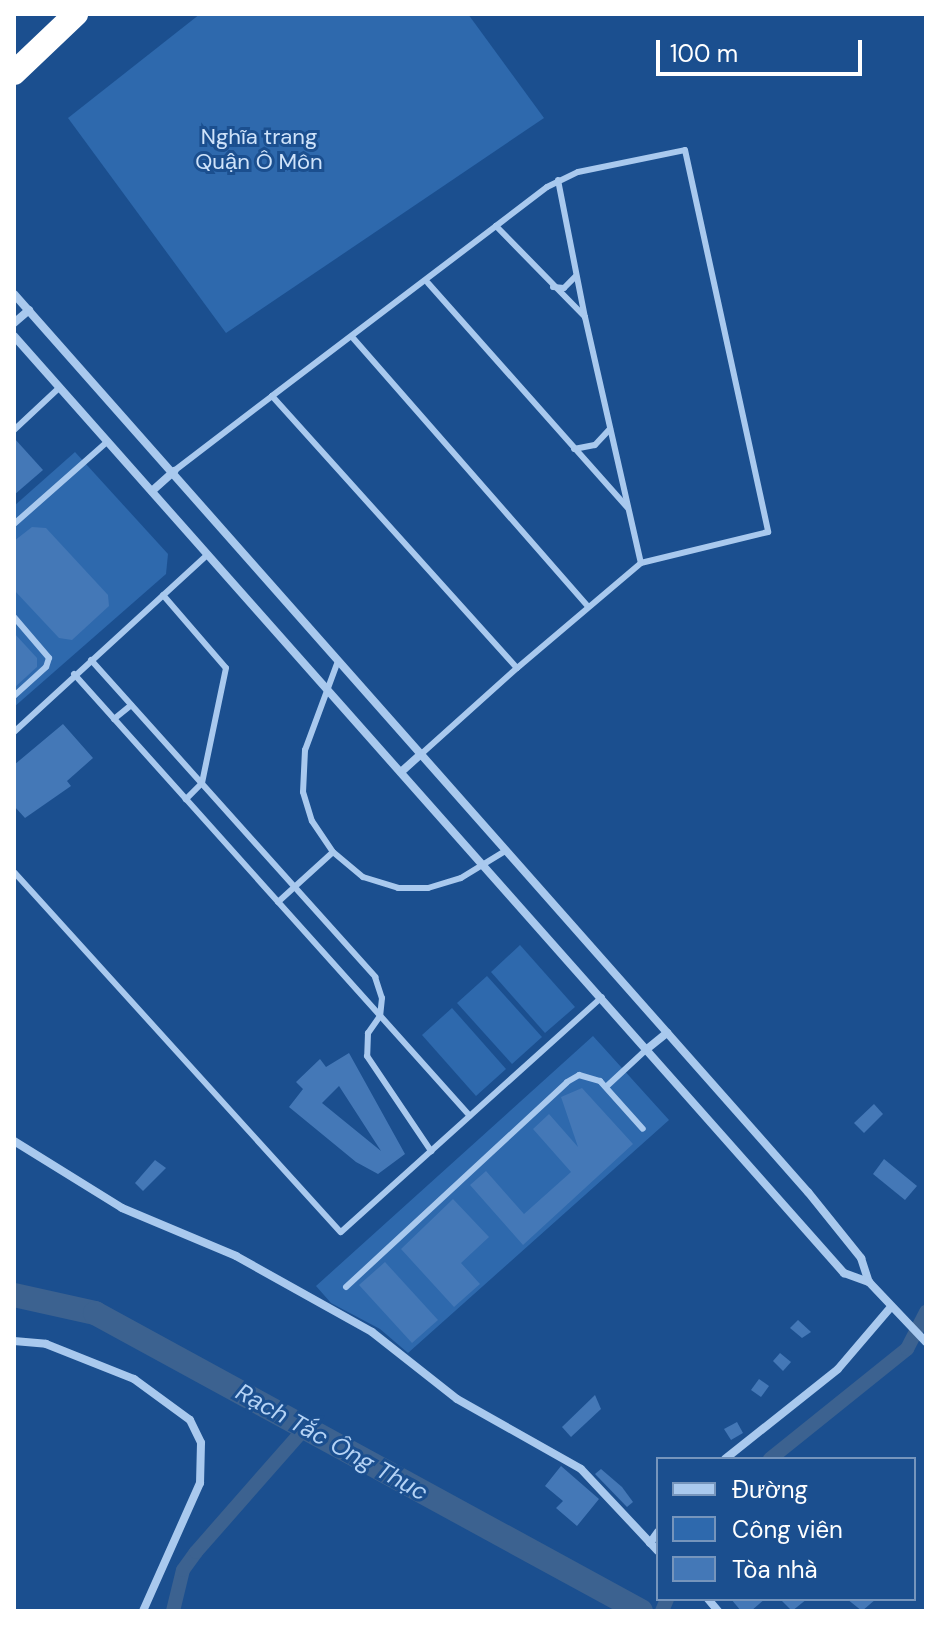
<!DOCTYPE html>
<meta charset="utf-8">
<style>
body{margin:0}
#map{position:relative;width:940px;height:1625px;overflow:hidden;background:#1b4f8f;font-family:"DM Sans",sans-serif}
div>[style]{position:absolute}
.green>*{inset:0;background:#2e69ad}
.canal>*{height:14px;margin:-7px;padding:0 7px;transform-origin:7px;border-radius:7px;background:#3c6290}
.river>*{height:24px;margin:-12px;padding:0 12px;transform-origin:12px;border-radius:12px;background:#3c6290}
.building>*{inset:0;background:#4478b7}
.lane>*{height:6px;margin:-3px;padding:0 3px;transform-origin:3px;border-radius:3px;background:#a9c9ee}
.street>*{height:8px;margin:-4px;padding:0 4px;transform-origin:4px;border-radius:4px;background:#a9c9ee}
.highway>*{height:24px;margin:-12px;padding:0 12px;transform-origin:12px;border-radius:12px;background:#fff}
span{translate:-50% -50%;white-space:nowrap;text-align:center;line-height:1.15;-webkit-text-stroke:6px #1b4f8f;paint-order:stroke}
.park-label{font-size:22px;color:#cfe3fa}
.water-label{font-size:24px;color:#b5d3f5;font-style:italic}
.frame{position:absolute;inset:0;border:16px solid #fff;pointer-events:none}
.legend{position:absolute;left:656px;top:1457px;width:260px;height:144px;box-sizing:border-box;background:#1b4f8f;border:2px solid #7695bc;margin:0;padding:10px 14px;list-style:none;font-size:24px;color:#fff}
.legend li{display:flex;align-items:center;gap:16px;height:40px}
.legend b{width:40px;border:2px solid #7695bc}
.scale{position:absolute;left:656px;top:40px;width:206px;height:36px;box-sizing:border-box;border:4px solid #fff;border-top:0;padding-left:10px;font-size:24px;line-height:28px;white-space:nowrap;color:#fff;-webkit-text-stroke:6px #1b4f8f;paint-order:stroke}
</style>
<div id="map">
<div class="green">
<div style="clip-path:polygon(200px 14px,468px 14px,544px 118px,226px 333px,68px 118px)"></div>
<div style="clip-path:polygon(75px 452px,168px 554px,166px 574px,14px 707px,14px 506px)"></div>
<div style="clip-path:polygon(520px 945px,575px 1007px,545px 1033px,491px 972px)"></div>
<div style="clip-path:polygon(487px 976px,542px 1037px,512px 1064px,457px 1003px)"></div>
<div style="clip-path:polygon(452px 1008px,506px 1069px,476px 1096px,422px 1035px)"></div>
<div style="clip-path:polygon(593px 1036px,669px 1120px,408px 1353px,380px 1329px,331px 1303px,316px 1286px)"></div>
</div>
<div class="canal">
<div style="left:770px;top:1459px;width:176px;rotate:-38.8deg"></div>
<div style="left:907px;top:1349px;width:42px;rotate:-62.8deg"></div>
<div style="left:173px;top:1611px;width:42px;rotate:-76.3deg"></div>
<div style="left:183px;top:1570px;width:22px;rotate:-54deg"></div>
<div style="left:196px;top:1552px;width:162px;rotate:-48.7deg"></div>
<div style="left:662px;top:1611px;width:13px;rotate:-67deg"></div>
</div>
<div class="river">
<div style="left:14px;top:1295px;width:83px;rotate:12.5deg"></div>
<div style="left:95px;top:1313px;width:622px;rotate:28.63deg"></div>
</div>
<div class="building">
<div style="clip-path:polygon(14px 438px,43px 470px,14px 495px)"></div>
<div style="clip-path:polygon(32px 527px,46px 528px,108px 595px,109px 606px,72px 640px,59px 638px,14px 590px,14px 541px)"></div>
<div style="clip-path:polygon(14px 633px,37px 658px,37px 667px,14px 688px)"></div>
<div style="clip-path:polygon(63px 724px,93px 758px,67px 781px,71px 786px,25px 818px,14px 806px,14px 765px)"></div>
<div style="clip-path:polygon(evenodd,349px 1053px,405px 1154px,378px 1174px,356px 1162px,289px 1107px,303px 1089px,296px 1082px,320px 1059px,326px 1067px,349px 1053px,339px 1086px,381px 1151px,322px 1103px,339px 1086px)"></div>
<div style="clip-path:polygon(582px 1088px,633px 1144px,523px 1245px,470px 1185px,486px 1171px,524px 1214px,571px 1172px,533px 1129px,549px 1114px,578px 1147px,561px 1097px)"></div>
<div style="clip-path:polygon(874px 1104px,883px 1114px,864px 1133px,854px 1123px)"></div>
<div style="clip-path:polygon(884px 1159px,917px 1186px,905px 1200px,873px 1174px)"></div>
<div style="clip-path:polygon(155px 1160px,166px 1168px,143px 1191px,135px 1183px)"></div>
<div style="clip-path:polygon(453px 1199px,489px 1237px,461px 1263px,480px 1284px,454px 1307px,401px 1249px)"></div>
<div style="clip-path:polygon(385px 1262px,438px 1320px,412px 1343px,359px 1285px)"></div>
<div style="clip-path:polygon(798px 1320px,811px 1332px,802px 1338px,790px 1328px)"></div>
<div style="clip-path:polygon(780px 1353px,791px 1362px,783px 1371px,773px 1361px)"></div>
<div style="clip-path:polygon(759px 1379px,769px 1386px,761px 1397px,751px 1390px)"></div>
<div style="clip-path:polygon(595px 1395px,601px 1409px,571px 1437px,562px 1427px)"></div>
<div style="clip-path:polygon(737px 1422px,743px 1433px,731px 1440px,724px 1429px)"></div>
<div style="clip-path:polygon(561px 1466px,599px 1499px,577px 1526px,556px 1508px,563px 1501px,545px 1486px)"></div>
<div style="clip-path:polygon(601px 1469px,622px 1487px,633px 1502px,627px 1507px,595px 1474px)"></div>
<div style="clip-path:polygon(731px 1599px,765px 1599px,751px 1611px,741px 1611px)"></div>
<div style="clip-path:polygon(780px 1599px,807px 1599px,792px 1611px)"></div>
<div style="clip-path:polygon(847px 1599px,876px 1599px,862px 1611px)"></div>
</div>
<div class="lane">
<div style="left:558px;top:180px;width:140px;rotate:78.9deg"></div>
<div style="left:496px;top:226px;width:64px;rotate:-37.4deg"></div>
<div style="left:547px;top:187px;width:34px;rotate:-26deg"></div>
<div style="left:578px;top:172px;width:109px;rotate:-11.6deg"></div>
<div style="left:685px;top:150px;width:391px;rotate:77.7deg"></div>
<div style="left:768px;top:532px;width:131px;rotate:166.3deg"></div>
<div style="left:428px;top:283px;width:300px;rotate:48.4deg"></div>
<div style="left:553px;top:287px;width:11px;rotate:5deg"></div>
<div style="left:564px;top:288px;width:17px;rotate:-45deg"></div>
<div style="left:353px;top:338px;width:356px;rotate:48.8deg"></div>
<div style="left:272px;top:396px;width:281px;rotate:-37.2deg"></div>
<div style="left:496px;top:226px;width:127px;rotate:45.6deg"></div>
<div style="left:585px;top:317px;width:252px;rotate:77.2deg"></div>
<div style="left:641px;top:563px;width:162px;rotate:139.7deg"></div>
<div style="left:14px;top:430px;width:63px;rotate:-43.1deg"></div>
<div style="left:574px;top:449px;width:21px;rotate:-11deg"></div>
<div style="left:595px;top:445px;width:22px;rotate:-47deg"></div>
<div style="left:174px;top:471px;width:123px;rotate:-37.4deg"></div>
<div style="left:272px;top:396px;width:366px;rotate:48deg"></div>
<div style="left:517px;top:668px;width:129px;rotate:138.1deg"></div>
<div style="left:14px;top:524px;width:125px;rotate:-41.4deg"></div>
<div style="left:163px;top:595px;width:96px;rotate:49.2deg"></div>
<div style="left:226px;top:668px;width:117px;rotate:101.8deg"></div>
<div style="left:202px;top:783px;width:23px;rotate:135deg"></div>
<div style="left:14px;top:617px;width:54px;rotate:49.5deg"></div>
<div style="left:49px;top:658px;width:9px;rotate:108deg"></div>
<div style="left:46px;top:667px;width:43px;rotate:137.8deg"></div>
<div style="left:91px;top:660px;width:426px;rotate:48.1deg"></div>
<div style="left:375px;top:977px;width:22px;rotate:72deg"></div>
<div style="left:382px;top:998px;width:18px;rotate:96deg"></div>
<div style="left:380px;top:1016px;width:21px;rotate:125deg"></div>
<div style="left:368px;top:1033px;width:23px;rotate:92deg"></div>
<div style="left:367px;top:1056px;width:115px;rotate:56deg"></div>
<div style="left:338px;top:661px;width:95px;rotate:110.3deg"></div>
<div style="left:305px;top:750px;width:42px;rotate:92.7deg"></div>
<div style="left:303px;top:792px;width:30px;rotate:73deg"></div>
<div style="left:312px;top:821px;width:37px;rotate:56deg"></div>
<div style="left:333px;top:852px;width:39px;rotate:40deg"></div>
<div style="left:363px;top:877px;width:37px;rotate:17deg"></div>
<div style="left:398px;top:888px;width:30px"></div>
<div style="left:428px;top:888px;width:34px;rotate:-17deg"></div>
<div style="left:461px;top:878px;width:52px;rotate:-31.5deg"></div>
<div style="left:74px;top:674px;width:593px;rotate:48.14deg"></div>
<div style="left:114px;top:719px;width:22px;rotate:-39deg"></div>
<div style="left:14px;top:732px;width:263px;rotate:-42.5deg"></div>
<div style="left:14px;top:872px;width:486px;rotate:47.8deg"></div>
<div style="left:341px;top:1232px;width:351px;rotate:-42deg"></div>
<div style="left:278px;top:902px;width:74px;rotate:-42.3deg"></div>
<div style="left:607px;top:1086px;width:54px;rotate:-42.8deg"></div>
<div style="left:346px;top:1287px;width:301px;rotate:-42.8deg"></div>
<div style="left:567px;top:1082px;width:14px;rotate:-30deg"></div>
<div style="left:579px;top:1075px;width:22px;rotate:16deg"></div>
<div style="left:600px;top:1081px;width:64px;rotate:48.1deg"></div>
</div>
<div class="street">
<div style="left:14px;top:294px;width:1199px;rotate:48.52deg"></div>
<div style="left:808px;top:1192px;width:85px;rotate:51.2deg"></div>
<div style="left:861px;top:1258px;width:25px;rotate:72deg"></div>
<div style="left:869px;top:1282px;width:83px;rotate:46.5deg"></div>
<div style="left:14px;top:323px;width:20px;rotate:-41deg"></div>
<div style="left:14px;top:336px;width:1252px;rotate:48.47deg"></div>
<div style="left:844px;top:1273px;width:27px;rotate:20deg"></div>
<div style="left:152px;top:491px;width:30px;rotate:-42deg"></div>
<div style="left:401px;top:772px;width:27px;rotate:-42deg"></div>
<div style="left:647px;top:1049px;width:26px;rotate:-39deg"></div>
<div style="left:14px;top:1141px;width:127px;rotate:31.8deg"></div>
<div style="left:122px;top:1208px;width:124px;rotate:22.8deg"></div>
<div style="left:236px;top:1256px;width:156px;rotate:29.2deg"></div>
<div style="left:372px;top:1332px;width:108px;rotate:38.2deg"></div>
<div style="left:457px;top:1399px;width:142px;rotate:29.4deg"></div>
<div style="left:581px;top:1469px;width:112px;rotate:46.8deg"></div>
<div style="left:14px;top:1341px;width:32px;rotate:5deg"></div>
<div style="left:46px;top:1344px;width:95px;rotate:21.7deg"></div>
<div style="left:134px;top:1379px;width:69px;rotate:36.2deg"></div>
<div style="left:190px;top:1420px;width:25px;rotate:64deg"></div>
<div style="left:201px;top:1443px;width:40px;rotate:91.4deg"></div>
<div style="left:200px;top:1483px;width:140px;rotate:114deg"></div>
<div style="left:725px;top:1459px;width:144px;rotate:-38.5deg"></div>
<div style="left:838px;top:1369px;width:82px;rotate:-49.5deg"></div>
<div style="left:650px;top:1543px;width:14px;rotate:-54deg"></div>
<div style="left:708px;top:1599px;width:16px;rotate:50deg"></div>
</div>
<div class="highway">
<div style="left:14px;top:73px;width:86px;rotate:-43.6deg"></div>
</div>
<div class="park-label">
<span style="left:259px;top:149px">Nghĩa trang<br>Quận Ô Môn</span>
</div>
<div class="water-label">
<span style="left:332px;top:1442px;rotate:29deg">Rạch Tắc Ông Thục</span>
</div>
<div class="frame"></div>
<ul class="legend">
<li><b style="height:10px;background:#a9c9ee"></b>Đường</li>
<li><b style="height:22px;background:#2e69ad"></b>Công viên</li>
<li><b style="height:22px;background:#4478b7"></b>Tòa nhà</li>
</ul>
<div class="scale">100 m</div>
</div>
